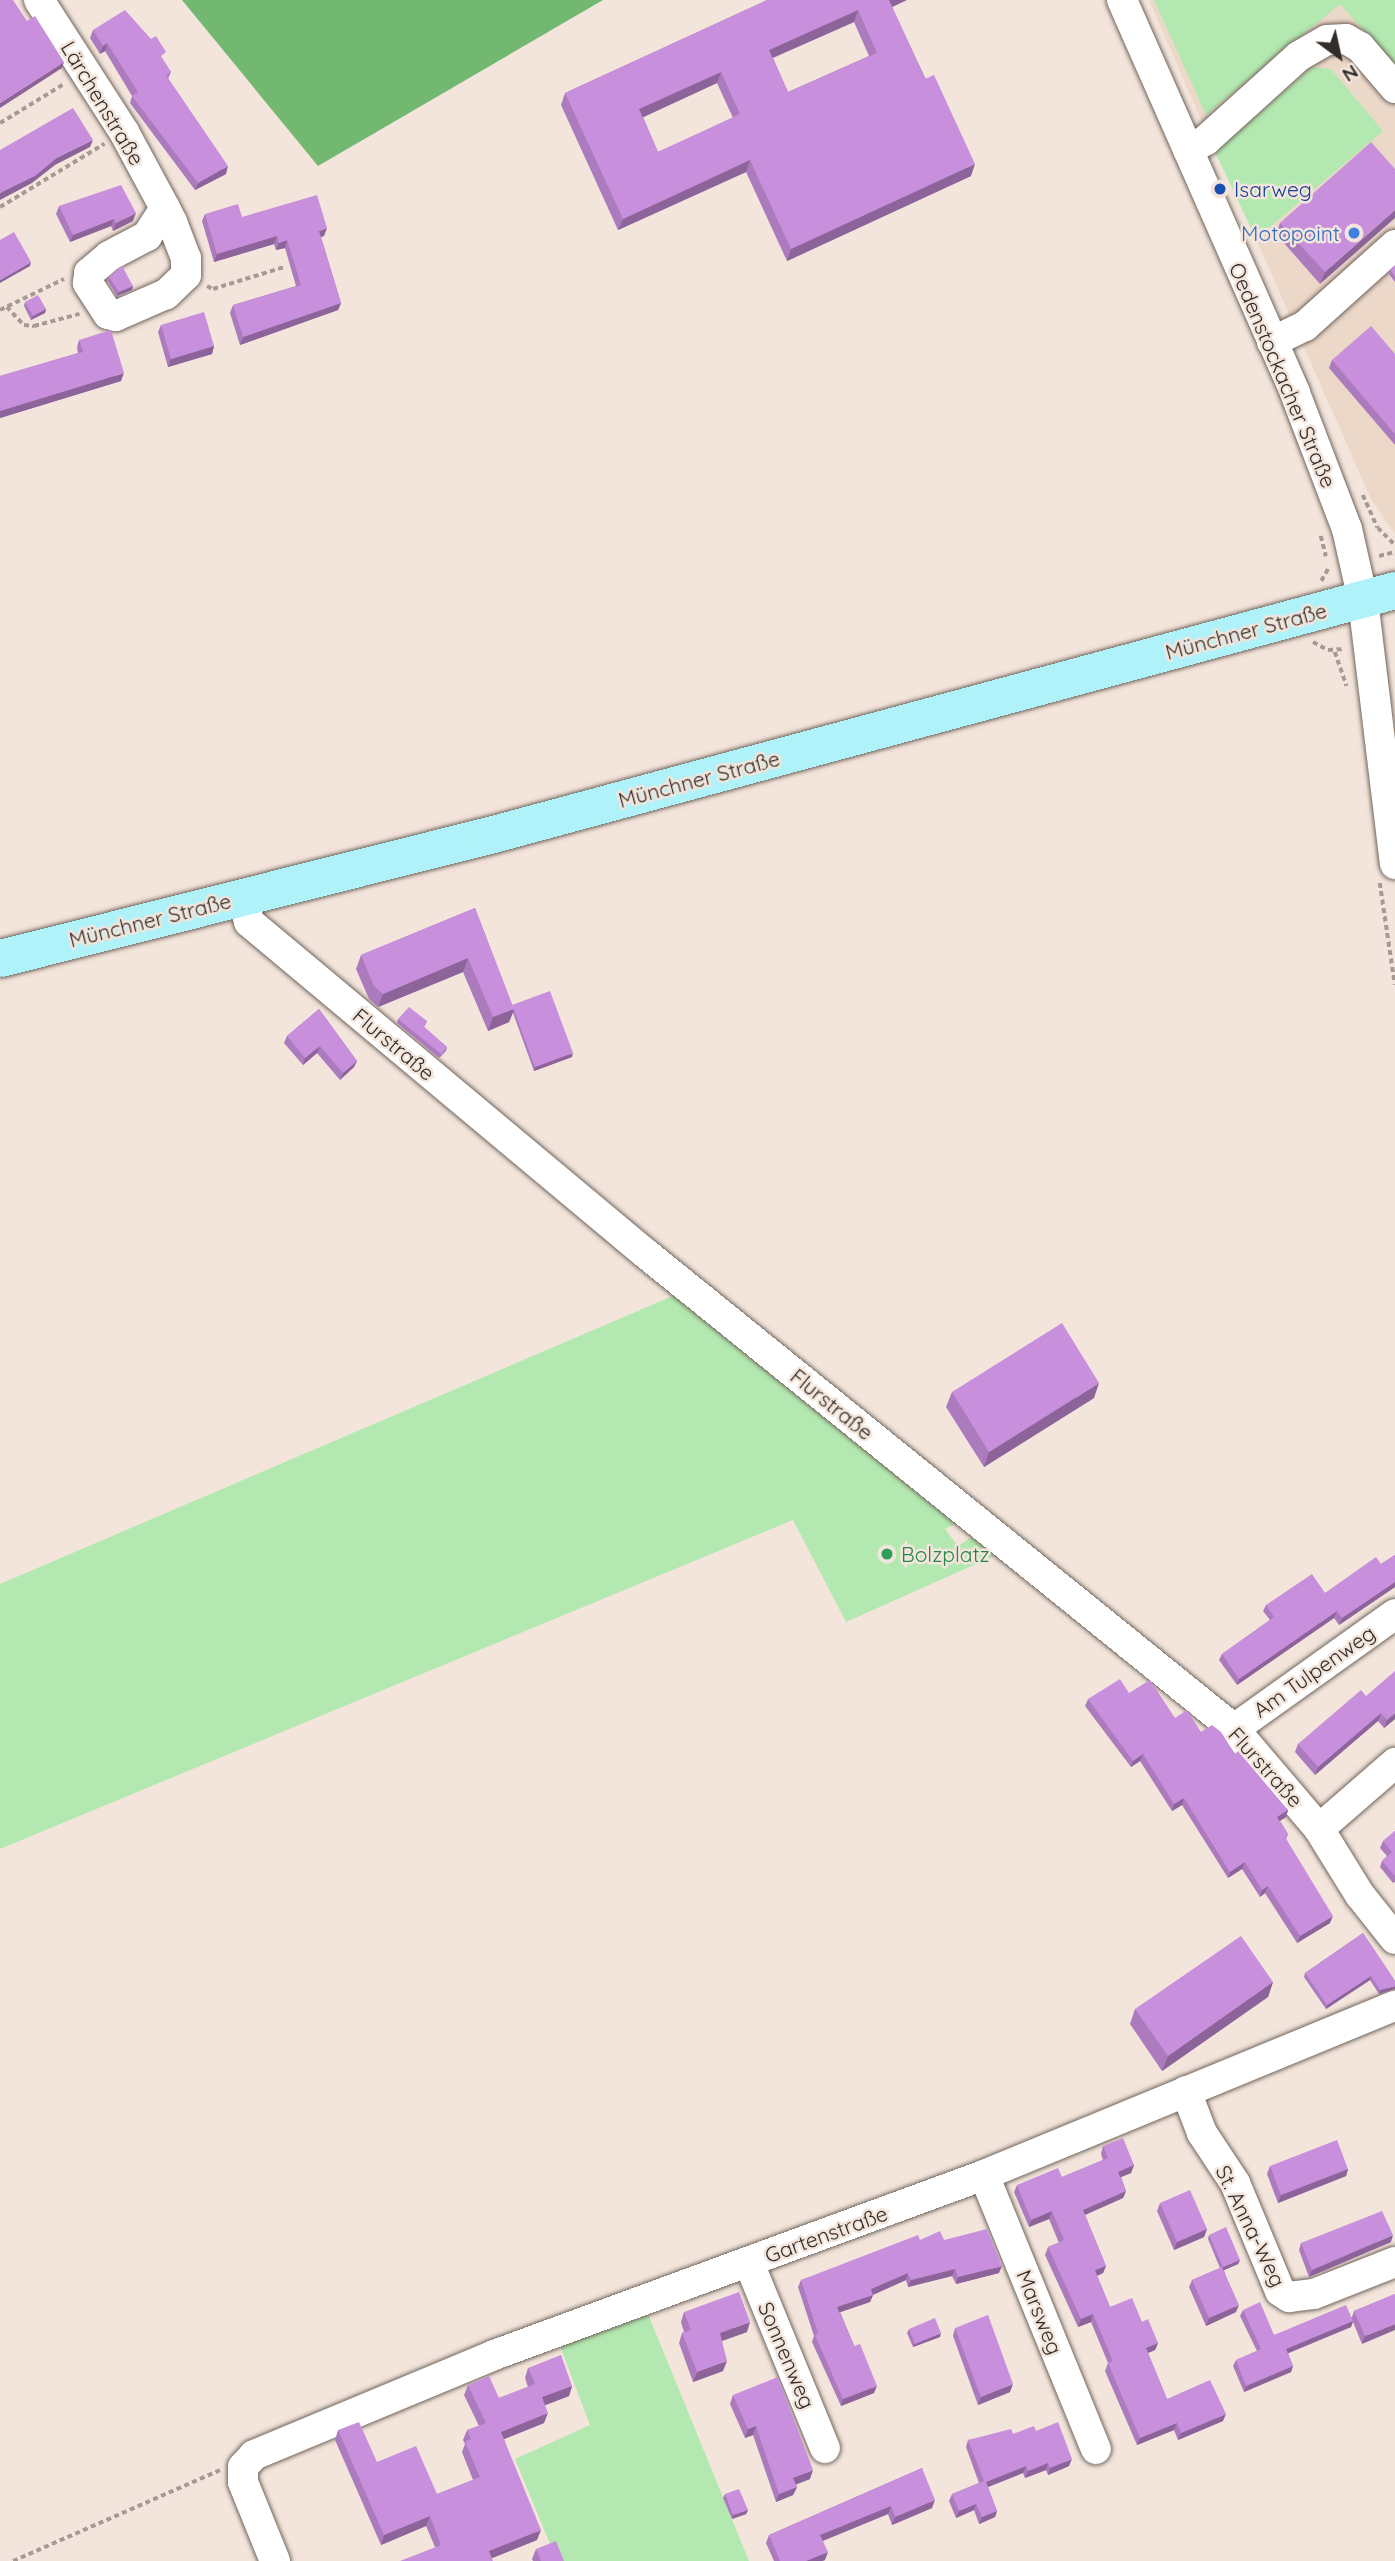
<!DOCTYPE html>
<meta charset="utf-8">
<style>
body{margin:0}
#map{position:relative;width:1395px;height:2561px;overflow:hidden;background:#f3e5db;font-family:Quicksand,sans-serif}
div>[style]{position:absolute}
.built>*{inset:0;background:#ecd8c9}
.green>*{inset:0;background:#b3e9b0}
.forest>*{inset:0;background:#73b870}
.path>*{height:3.5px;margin-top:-1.75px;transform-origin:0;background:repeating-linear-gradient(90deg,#a69b94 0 5px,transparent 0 8.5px)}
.roads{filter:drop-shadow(0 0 2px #71655c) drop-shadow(0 0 2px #71655c)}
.minor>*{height:30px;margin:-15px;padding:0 15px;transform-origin:15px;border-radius:15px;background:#fff}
.major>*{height:37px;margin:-18.5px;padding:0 18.5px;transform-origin:18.5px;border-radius:18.5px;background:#aff2f9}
.wall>*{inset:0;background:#ac7bbd}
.shaded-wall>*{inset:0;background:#8c649a}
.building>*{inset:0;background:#c88fdc}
.dots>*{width:19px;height:19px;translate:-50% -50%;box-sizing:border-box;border:4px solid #f3e5db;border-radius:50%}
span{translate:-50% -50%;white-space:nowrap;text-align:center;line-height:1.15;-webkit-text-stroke:5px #f3e5db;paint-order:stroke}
.street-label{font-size:21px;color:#322d29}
.transit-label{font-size:21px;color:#164399}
.left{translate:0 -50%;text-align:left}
.shop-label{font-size:21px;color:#366cbe}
.right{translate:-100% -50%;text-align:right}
.leisure-label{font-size:21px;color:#27864d}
.north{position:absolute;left:1304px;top:21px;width:70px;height:70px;-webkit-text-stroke:5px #f3e5db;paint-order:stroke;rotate:147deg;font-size:19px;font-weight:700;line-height:28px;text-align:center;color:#322d29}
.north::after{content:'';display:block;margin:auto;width:24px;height:32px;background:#322d29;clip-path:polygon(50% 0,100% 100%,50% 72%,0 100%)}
</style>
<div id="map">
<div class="built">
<div style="clip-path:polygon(1149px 0,1395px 0,1395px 534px,1371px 499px,1256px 239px,1382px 130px,1312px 67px,1215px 152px)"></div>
</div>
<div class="green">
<div style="clip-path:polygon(1154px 0,1395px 0,1395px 66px,1340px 4px,1206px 115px)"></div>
<div style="clip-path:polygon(1312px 67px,1331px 69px,1383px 131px,1256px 239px,1215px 152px)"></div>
<div style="clip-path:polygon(675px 1295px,960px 1521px,945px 1529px,958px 1546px,976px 1534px,1003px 1552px,846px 1622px,793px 1520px,0 1849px,0 1584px)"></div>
<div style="clip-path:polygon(646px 2309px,749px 2561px,557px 2561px,515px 2459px,590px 2425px,558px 2341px)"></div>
</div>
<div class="forest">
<div style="clip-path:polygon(182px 0,603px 0,318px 166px)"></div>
</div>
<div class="path">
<div style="left:0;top:123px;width:75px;rotate:-31.4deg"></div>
<div style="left:0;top:207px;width:122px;rotate:-31.2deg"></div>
<div style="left:207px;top:286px;width:7px;rotate:27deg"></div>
<div style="left:213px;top:289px;width:74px;rotate:-17.2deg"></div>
<div style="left:7px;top:307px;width:25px;rotate:47deg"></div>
<div style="left:24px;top:325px;width:10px;rotate:6deg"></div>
<div style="left:34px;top:326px;width:47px;rotate:-14.9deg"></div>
<div style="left:0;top:310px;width:71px;rotate:-25.8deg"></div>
<div style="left:1363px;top:495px;width:36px;rotate:66deg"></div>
<div style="left:1378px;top:528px;width:24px;rotate:45deg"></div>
<div style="left:1321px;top:536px;width:21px;rotate:76deg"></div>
<div style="left:1379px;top:556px;width:16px;rotate:-14deg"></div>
<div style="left:1321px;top:581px;width:16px;rotate:-60deg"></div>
<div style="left:1313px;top:642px;width:17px;rotate:28deg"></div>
<div style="left:1328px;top:650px;width:16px;rotate:-4deg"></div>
<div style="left:1335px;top:652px;width:36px;rotate:71deg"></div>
<div style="left:1380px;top:883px;width:103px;rotate:81.6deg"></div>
<div style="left:13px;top:2561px;width:226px;rotate:-23.7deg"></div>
</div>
<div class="roads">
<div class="minor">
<div style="left:39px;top:0;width:157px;rotate:57.2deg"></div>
<div style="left:124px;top:132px;width:86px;rotate:61.7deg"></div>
<div style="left:165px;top:208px;width:16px;rotate:63deg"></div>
<div style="left:172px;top:222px;width:39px;rotate:69deg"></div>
<div style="left:186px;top:258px;width:17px;rotate:90deg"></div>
<div style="left:186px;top:275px;width:28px;rotate:136deg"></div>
<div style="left:166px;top:294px;width:55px;rotate:156.3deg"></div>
<div style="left:116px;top:316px;width:8px;rotate:-166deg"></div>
<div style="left:108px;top:314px;width:37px;rotate:-123deg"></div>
<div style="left:88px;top:283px;width:10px;rotate:-84deg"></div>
<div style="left:89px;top:273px;width:26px;rotate:-40deg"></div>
<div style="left:109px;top:256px;width:43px;rotate:-27.8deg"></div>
<div style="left:147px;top:236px;width:33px;rotate:-57deg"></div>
<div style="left:1122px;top:0;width:429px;rotate:66.2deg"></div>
<div style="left:1295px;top:393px;width:146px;rotate:69.1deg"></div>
<div style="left:1347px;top:529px;width:73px;rotate:77.3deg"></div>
<div style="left:1363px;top:600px;width:266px;rotate:83.1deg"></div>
<div style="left:1188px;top:150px;width:21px;rotate:-29deg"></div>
<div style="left:1206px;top:140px;width:125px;rotate:-42.1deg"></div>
<div style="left:1299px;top:56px;width:32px;rotate:-30deg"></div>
<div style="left:1327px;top:40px;width:19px;rotate:-3deg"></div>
<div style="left:1346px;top:39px;width:16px;rotate:30deg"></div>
<div style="left:1360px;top:47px;width:54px;rotate:49.5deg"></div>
<div style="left:1272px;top:342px;width:37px;rotate:-26deg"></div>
<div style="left:1305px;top:326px;width:121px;rotate:-42deg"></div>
<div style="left:242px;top:897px;width:26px;rotate:74deg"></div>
<div style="left:249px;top:922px;width:516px;rotate:39.89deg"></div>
<div style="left:645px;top:1253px;width:757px;rotate:38.94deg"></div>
<div style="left:1234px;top:1729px;width:131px;rotate:49.6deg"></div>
<div style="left:1319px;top:1829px;width:78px;rotate:58.2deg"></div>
<div style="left:1360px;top:1895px;width:56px;rotate:51.5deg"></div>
<div style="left:1234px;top:1729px;width:198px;rotate:-35.5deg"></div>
<div style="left:1319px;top:1829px;width:101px;rotate:-41deg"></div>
<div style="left:1186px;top:2091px;width:45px;rotate:69.1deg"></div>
<div style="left:1202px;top:2133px;width:60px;rotate:56.6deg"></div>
<div style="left:1235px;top:2183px;width:117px;rotate:67.4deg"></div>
<div style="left:1280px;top:2291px;width:11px;rotate:34deg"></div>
<div style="left:1289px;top:2297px;width:25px;rotate:-7deg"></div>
<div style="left:1314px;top:2294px;width:87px;rotate:-21.6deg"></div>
<div style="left:984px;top:2175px;width:296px;rotate:67.8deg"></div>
<div style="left:749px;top:2263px;width:200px;rotate:67.7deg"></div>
<div style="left:275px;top:2561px;width:85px;rotate:-112.1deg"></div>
<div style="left:243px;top:2482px;width:15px;rotate:-90deg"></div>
<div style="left:243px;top:2467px;width:16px;rotate:-47deg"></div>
<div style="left:254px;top:2455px;width:260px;rotate:-22.6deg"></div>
<div style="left:494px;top:2355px;width:522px;rotate:-20.17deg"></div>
<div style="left:984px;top:2175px;width:444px;rotate:-22.4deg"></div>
</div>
<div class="major">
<div style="left:0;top:958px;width:508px;rotate:-14.12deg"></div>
<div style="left:493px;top:834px;width:934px;rotate:-15.14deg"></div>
</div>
</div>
<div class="wall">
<div style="clip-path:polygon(evenodd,767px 0,892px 7px,971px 176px,787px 261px,746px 172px,618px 230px,561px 105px,565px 93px,767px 0,854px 22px,869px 56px,788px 92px,773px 58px,854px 22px,767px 0,717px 83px,733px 118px,658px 152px,643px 117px,717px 83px)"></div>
<div style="clip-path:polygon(93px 30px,163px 60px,171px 72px,168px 79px,226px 174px,195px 190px,130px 103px,132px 96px,105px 51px,100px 54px,90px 38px)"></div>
<div style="clip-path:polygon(1395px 169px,1320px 284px,1276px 234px,1280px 223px)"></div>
<div style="clip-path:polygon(59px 206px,133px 221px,113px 231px,111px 226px,70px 242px,56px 214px)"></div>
<div style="clip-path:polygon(205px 214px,242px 217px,324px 236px,321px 237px,341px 303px,338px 310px,240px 345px,230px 313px,233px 305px,296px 286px,285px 248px,276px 250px,274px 244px,214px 262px,202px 221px)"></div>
<div style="clip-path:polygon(1395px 266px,1395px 282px,1389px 274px,1390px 270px)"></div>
<div style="clip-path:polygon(109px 277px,133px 286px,132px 290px,117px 296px,107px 280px)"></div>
<div style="clip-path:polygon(25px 302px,46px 309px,45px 313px,31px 320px,24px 306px)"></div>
<div style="clip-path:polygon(161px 325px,214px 346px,212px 354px,168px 367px,158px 332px)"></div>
<div style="clip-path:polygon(79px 340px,121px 381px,0 418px,0 376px,78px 353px,77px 347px)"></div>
<div style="clip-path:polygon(1395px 354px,1395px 445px,1329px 368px,1332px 360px)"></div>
<div style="clip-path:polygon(475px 908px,512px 1005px,572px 1057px,534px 1071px,513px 1013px,509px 1022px,488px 1031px,463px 972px,378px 1007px,369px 999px,356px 969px,361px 955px)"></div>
<div style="clip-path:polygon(319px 1009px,357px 1061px,354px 1067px,340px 1080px,317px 1053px,303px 1065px,284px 1043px,287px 1036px)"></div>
<div style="clip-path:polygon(398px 1019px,427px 1021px,424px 1027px,447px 1047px,446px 1051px,439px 1058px,397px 1023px)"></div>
<div style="clip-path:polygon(952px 1392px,1094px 1398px,984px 1467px,946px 1407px)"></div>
<div style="clip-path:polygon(1395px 1555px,1395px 1587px,1339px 1625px,1334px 1618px,1237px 1685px,1219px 1660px,1222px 1654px,1270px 1620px,1263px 1611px,1266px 1605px,1325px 1593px,1381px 1564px)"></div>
<div style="clip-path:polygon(1129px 1693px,1201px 1732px,1235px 1754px,1288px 1810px,1286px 1817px,1280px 1821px,1288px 1834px,1286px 1839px,1330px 1923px,1297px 1943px,1265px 1893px,1260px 1897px,1242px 1869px,1228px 1878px,1182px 1805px,1172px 1811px,1140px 1761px,1131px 1767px,1085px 1706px,1088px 1699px)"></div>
<div style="clip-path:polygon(1366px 1696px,1395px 1719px,1384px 1728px,1378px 1721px,1315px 1775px,1295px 1752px,1298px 1744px)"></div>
<div style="clip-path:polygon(1395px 1831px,1395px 1882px,1393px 1883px,1380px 1867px,1382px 1861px,1387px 1856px,1380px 1848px,1383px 1841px)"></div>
<div style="clip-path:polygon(1363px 1933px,1395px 1981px,1379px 1994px,1370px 1980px,1326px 2009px,1304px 1977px,1305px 1973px)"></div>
<div style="clip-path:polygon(1273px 1982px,1268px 1997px,1162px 2071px,1130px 2024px,1135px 2009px)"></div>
<div style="clip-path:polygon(1103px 2146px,1134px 2165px,1131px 2173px,1121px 2177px,1126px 2191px,1123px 2198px,1085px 2215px,1106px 2266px,1103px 2273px,1097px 2276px,1110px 2307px,1142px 2322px,1158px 2343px,1155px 2350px,1148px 2353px,1167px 2399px,1223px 2421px,1178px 2440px,1174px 2430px,1137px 2445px,1105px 2371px,1108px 2363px,1091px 2322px,1078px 2327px,1045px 2255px,1048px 2247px,1059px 2243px,1049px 2219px,1029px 2227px,1014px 2192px,1017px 2185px,1062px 2177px,1103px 2160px,1101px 2154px)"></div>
<div style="clip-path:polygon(1270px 2166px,1348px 2169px,1346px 2176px,1278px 2203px,1267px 2174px)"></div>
<div style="clip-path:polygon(1160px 2203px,1207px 2229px,1204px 2237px,1174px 2250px,1157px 2211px)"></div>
<div style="clip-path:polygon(1209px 2235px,1240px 2260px,1238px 2264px,1224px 2270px,1236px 2312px,1206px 2326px,1189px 2287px,1192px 2280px,1220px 2268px,1208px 2239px)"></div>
<div style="clip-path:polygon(920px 2240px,944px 2240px,999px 2273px,956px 2284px,952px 2276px,908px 2287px,906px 2280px,873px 2295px,870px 2302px,840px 2312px,874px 2393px,841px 2406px,812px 2342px,814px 2336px,798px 2287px,801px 2280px)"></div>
<div style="clip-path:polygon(1391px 2242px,1309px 2277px,1299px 2250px,1301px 2243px)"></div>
<div style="clip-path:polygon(1395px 2294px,1362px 2344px,1353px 2322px,1351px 2327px,1288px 2353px,1293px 2366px,1291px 2372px,1244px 2392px,1233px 2366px,1236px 2360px,1257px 2351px,1240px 2316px,1243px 2310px,1274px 2335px,1352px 2317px,1354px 2311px)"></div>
<div style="clip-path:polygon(684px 2312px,747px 2332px,722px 2341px,723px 2371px,693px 2382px,679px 2343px,682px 2333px,684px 2332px,681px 2322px)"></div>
<div style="clip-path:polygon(955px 2328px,1010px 2392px,978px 2405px,953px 2336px)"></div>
<div style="clip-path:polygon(909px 2329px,940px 2337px,913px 2347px,907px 2333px)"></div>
<div style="clip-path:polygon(528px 2368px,572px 2386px,569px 2396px,545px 2405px,544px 2423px,504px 2439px,537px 2540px,492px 2558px,435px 2547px,426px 2526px,381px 2545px,335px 2440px,338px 2430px,377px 2462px,437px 2494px,473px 2480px,462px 2452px,465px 2444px,463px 2440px,467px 2430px,479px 2426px,464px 2395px,468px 2385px,499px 2398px,528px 2387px,525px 2378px)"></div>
<div style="clip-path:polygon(733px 2395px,810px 2479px,796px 2484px,797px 2487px,793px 2495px,776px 2502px,753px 2435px,745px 2438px,730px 2404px)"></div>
<div style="clip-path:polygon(1036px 2431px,1069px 2466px,1048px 2475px,1046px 2470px,1025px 2478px,1023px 2473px,988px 2487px,997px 2511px,995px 2517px,979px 2524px,974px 2510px,956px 2518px,949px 2501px,952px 2494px,979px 2483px,966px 2447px,968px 2440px)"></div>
<div style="clip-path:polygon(922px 2468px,932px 2508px,892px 2525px,888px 2514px,823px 2541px,825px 2560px,822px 2561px,774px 2561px,766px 2543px,769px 2535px)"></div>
<div style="clip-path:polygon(725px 2494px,748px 2510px,746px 2514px,732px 2519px,723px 2498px)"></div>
<div style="clip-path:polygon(536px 2549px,564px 2561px,533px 2561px,532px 2559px)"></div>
</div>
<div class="shaded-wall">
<div style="clip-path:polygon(888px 0,907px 0,884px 11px)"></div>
<div style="clip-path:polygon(858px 10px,854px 22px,765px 61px,769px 50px)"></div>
<div style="clip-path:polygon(107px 43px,105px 51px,100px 54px,103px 46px)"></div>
<div style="clip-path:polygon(64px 62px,62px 68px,0 108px,0 103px)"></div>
<div style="clip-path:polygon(721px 72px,717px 83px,635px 121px,639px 109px)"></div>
<div style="clip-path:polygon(93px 140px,90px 147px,55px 165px,32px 183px,0 200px,0 193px,58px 157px)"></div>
<div style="clip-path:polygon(750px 160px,746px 172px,618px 230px,623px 219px)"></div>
<div style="clip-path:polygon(975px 164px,971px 176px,787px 261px,791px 249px)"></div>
<div style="clip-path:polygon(228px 166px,226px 174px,195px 190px,198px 183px)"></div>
<div style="clip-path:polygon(1395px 210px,1395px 218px,1320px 284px,1325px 272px)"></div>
<div style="clip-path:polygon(136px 213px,133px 221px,113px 231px,116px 223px)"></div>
<div style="clip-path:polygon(114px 219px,111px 226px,70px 242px,73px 235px)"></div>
<div style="clip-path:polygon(327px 228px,324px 236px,316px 238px,319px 231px)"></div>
<div style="clip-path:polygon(277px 236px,274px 244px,214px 262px,217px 254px)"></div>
<div style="clip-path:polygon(287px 240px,285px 248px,276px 250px,279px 243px)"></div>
<div style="clip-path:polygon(31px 262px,30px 266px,0 283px,0 280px)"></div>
<div style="clip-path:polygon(133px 286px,132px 290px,117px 296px,119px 292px)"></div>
<div style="clip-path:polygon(341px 303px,338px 310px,240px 345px,243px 337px)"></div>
<div style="clip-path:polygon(46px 309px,45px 313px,31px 320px,33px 316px)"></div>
<div style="clip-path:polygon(214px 346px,212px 354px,168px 367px,171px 359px)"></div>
<div style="clip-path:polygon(124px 373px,121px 381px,0 418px,0 411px)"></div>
<div style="clip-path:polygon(468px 958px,463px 972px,378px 1007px,383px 994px)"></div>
<div style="clip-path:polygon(514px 1009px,509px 1022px,488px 1031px,493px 1017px)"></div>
<div style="clip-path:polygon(320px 1046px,317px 1053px,303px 1065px,305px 1058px)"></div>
<div style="clip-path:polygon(573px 1053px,572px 1057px,534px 1071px,535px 1067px)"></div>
<div style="clip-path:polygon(357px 1061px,354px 1067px,340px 1080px,343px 1073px)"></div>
<div style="clip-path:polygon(1099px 1383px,1094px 1398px,984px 1467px,989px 1452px)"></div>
<div style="clip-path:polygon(1395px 1582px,1395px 1587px,1339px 1625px,1342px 1618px)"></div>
<div style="clip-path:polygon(1337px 1611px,1334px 1618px,1237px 1685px,1239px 1679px)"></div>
<div style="clip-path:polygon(1381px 1713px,1378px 1721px,1315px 1775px,1318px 1767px)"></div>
<div style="clip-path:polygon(1395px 1713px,1395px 1719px,1384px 1728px,1387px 1720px)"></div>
<div style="clip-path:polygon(1143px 1754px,1140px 1761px,1131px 1767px,1133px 1761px)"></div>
<div style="clip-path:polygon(1184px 1798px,1182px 1805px,1172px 1811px,1174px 1804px)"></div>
<div style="clip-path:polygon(1288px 1810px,1286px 1817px,1275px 1824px,1277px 1817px)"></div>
<div style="clip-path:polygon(1245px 1862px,1242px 1869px,1228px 1878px,1230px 1872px)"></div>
<div style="clip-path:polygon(1268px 1886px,1265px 1893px,1260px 1897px,1262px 1890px)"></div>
<div style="clip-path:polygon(1333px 1916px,1330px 1923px,1297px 1943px,1300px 1936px)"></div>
<div style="clip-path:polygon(1371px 1976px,1370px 1980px,1326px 2009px,1327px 2005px)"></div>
<div style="clip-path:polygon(1273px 1982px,1268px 1997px,1162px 2071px,1168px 2056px)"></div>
<div style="clip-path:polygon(1395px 1986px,1395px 1989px,1379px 1994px,1380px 1990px)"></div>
<div style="clip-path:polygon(1134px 2165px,1131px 2173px,1116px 2179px,1118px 2172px)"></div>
<div style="clip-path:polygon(1348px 2169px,1346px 2176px,1278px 2203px,1281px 2195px)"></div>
<div style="clip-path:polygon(1126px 2191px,1123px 2198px,1080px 2217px,1083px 2210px)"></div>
<div style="clip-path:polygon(1052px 2211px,1049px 2219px,1029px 2227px,1031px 2220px)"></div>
<div style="clip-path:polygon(1207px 2229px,1204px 2237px,1174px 2250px,1177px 2242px)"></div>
<div style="clip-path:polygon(1393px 2235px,1391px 2242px,1309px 2277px,1312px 2270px)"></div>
<div style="clip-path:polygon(1240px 2260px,1238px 2264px,1222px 2271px,1223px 2267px)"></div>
<div style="clip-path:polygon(1002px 2266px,999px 2273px,956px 2284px,958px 2277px)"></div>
<div style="clip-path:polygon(1106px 2266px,1103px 2273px,1092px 2278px,1095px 2270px)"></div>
<div style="clip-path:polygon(955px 2269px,952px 2276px,908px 2287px,911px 2280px)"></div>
<div style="clip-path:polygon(908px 2273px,906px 2280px,870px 2296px,873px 2295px,870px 2302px,835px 2314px,837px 2307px,871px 2289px)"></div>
<div style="clip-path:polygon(1239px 2305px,1236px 2312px,1206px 2326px,1209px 2318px)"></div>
<div style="clip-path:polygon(1093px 2314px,1091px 2322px,1078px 2327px,1081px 2319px)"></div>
<div style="clip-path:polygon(1353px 2321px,1351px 2327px,1284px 2355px,1286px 2349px)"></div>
<div style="clip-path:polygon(750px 2322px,747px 2332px,716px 2343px,720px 2333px)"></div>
<div style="clip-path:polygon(1395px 2324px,1395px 2330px,1362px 2344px,1365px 2336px)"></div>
<div style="clip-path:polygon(941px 2333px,940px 2337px,913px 2347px,915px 2344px)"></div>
<div style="clip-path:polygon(1158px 2343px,1155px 2350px,1143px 2355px,1146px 2348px)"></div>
<div style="clip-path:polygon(727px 2361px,723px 2371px,693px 2382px,697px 2372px)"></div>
<div style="clip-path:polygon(1293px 2366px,1291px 2372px,1244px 2392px,1246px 2386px)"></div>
<div style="clip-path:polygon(1013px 2384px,1010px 2392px,978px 2405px,981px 2397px)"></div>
<div style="clip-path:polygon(572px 2386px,569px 2396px,538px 2408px,542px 2397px)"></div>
<div style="clip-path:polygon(877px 2386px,874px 2393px,841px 2406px,843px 2399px)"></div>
<div style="clip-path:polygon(548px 2413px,544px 2423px,497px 2442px,501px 2432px)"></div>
<div style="clip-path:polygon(1226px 2414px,1223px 2421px,1178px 2440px,1181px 2433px)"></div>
<div style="clip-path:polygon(1177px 2423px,1174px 2430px,1137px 2445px,1140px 2438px)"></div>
<div style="clip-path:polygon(756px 2426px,753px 2435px,745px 2438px,748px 2429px)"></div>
<div style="clip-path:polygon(1072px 2459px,1069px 2466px,1048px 2475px,1050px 2468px)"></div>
<div style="clip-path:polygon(1048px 2463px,1046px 2470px,1025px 2478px,1028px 2471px)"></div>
<div style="clip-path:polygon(1026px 2466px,1023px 2473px,983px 2489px,986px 2482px)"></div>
<div style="clip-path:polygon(813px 2470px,810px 2479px,790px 2487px,793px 2478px)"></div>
<div style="clip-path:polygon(797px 2487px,793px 2495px,776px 2502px,779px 2494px)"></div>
<div style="clip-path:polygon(935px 2500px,932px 2508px,892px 2525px,895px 2517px)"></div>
<div style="clip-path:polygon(976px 2504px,974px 2510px,956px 2518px,959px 2511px)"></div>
<div style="clip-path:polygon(891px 2506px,888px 2514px,817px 2543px,820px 2535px)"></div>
<div style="clip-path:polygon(748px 2510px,746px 2514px,732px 2519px,733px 2515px)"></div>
<div style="clip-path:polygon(997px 2511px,995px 2517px,979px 2524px,982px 2517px)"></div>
<div style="clip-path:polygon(430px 2516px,426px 2526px,381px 2545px,384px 2535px)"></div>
<div style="clip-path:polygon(541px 2530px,537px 2540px,485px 2561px,489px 2551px)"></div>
<div style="clip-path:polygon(828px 2552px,825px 2560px,822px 2561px,806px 2561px)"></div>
</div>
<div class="building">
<div style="clip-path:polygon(0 0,13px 0,27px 21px,35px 16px,64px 62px,0 103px)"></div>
<div style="clip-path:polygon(evenodd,767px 0,889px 0,925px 79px,934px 75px,975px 164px,791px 249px,750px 160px,623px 219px,565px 93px,767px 0,858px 10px,877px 53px,788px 92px,769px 50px,858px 10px,767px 0,721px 72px,740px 114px,658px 152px,639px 109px,721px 72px)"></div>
<div style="clip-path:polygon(125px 10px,151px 39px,156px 36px,166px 52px,161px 56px,171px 72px,166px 75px,228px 166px,198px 183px,132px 96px,138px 92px,107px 43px,103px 46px,93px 30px)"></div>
<div style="clip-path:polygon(73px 108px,93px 140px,58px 157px,35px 176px,0 193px,0 150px)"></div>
<div style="clip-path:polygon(1371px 142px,1395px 169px,1395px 210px,1325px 272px,1280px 223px)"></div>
<div style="clip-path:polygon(121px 185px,136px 213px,116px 223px,114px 219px,73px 235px,59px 206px)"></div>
<div style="clip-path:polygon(317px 195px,327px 228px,319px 231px,341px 303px,243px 337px,233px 305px,301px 285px,287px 240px,279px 243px,277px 236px,217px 254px,205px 214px,238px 204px,242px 217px)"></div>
<div style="clip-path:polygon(14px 232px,31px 262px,0 280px,0 240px)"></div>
<div style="clip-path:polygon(122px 266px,133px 286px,119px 292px,109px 277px)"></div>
<div style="clip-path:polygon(1395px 266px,1395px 276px,1390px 270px)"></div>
<div style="clip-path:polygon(38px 295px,46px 309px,33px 316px,25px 302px)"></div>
<div style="clip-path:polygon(204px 312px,214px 346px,171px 359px,161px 325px)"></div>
<div style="clip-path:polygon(1371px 326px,1395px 354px,1395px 434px,1332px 360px)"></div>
<div style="clip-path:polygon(111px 330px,124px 373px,0 411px,0 376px,83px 352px,79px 340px)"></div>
<div style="clip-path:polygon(475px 908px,514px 1009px,493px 1017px,468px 958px,383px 994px,374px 986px,361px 955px)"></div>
<div style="clip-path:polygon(550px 991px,573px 1053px,535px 1067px,512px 1005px)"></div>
<div style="clip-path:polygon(409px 1007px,427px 1021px,423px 1026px,447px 1047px,441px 1054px,398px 1019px)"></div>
<div style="clip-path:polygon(319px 1009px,357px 1061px,343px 1073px,320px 1046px,305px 1058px,287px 1036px)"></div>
<div style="clip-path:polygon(1062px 1323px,1099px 1383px,989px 1452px,952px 1392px)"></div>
<div style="clip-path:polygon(1395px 1555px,1395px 1582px,1342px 1618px,1337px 1611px,1239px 1679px,1222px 1654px,1274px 1617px,1266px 1605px,1312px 1574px,1325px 1593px,1376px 1557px,1381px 1564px)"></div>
<div style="clip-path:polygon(1395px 1671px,1395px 1713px,1387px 1720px,1381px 1713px,1318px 1767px,1298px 1744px,1361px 1690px,1366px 1696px)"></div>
<div style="clip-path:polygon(1120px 1679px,1129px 1693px,1150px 1680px,1175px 1718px,1187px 1710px,1201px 1732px,1212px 1725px,1221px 1732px,1235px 1754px,1238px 1751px,1288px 1810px,1277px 1817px,1288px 1834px,1285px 1837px,1333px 1916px,1300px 1936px,1268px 1886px,1262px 1890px,1245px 1862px,1230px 1872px,1184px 1798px,1174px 1804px,1143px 1754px,1133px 1761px,1088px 1699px)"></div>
<div style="clip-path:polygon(1395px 1831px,1395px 1876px,1382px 1861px,1392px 1852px,1383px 1841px)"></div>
<div style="clip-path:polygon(1363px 1933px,1395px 1981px,1395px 1986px,1380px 1990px,1371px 1976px,1327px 2005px,1305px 1973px)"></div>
<div style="clip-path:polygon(1241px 1936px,1273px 1982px,1168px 2056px,1135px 2009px)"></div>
<div style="clip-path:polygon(1123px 2138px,1134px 2165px,1118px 2172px,1126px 2191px,1083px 2210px,1106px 2266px,1095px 2270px,1110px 2307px,1132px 2298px,1142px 2322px,1148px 2319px,1158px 2343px,1146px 2348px,1167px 2399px,1210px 2380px,1226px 2414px,1181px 2433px,1177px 2423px,1140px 2438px,1108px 2363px,1113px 2361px,1093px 2314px,1081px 2319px,1048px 2247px,1064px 2240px,1052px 2211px,1031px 2220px,1017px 2185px,1058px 2168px,1062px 2177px,1108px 2158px,1103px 2146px)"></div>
<div style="clip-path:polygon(1337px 2140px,1348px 2169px,1281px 2195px,1270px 2166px)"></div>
<div style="clip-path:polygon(1190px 2190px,1207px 2229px,1177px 2242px,1160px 2203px)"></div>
<div style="clip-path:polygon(1382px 2211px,1393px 2235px,1312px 2270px,1301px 2243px)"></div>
<div style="clip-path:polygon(1226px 2227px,1240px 2260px,1223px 2267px,1209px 2235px)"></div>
<div style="clip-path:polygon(987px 2229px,1002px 2266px,958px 2277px,955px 2269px,911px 2280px,908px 2273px,871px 2289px,873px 2295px,837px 2307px,854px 2346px,860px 2344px,877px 2386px,843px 2399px,815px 2335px,818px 2333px,801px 2280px,918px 2235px,920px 2240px,940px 2231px,944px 2240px)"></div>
<div style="clip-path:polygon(1222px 2267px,1239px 2305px,1209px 2318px,1192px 2280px)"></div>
<div style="clip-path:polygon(739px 2292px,750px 2322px,720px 2333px,727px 2361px,697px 2372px,682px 2333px,691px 2330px,684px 2312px)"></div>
<div style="clip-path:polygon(1395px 2294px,1395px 2324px,1365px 2336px,1354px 2311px)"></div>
<div style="clip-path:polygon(1260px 2302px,1274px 2335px,1346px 2305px,1353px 2321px,1286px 2349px,1293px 2366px,1246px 2386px,1236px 2360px,1261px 2349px,1243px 2310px)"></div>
<div style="clip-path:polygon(988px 2315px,1013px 2384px,981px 2397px,955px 2328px)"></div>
<div style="clip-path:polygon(935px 2318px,941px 2333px,915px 2344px,909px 2329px)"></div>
<div style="clip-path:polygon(561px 2355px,572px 2386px,542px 2397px,548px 2413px,501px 2432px,541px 2530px,489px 2551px,493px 2561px,400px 2561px,441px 2545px,430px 2516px,384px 2535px,338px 2430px,359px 2422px,377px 2462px,416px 2446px,437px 2494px,480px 2477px,465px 2442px,471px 2439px,467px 2430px,486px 2423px,468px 2385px,489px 2376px,499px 2398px,535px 2384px,528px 2368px)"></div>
<div style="clip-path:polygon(778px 2377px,813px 2470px,793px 2478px,797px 2487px,779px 2494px,756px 2426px,748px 2429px,733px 2395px)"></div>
<div style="clip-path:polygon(1058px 2422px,1072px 2459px,1050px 2468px,1048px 2463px,1028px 2471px,1026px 2466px,986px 2482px,997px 2511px,982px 2517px,976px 2504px,959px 2511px,952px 2494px,984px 2481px,968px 2440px,1011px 2429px,1013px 2434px,1034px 2426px,1036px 2431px)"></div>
<div style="clip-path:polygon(922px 2468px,935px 2500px,895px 2517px,891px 2506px,820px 2535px,828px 2552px,806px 2561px,780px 2561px,769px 2535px)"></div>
<div style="clip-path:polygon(739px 2489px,748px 2510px,733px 2515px,725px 2494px)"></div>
<div style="clip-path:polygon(556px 2541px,564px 2561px,541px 2561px,536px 2549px)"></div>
</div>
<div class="dots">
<div style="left:1220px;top:189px;background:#1a4fb4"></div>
<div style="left:1354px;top:233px;background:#3f7fe0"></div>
<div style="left:887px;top:1554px;background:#2e9e5b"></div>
</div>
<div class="street-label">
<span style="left:103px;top:103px;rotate:59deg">Lärchenstraße</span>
<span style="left:1283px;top:375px;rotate:67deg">Oedenstockacher Straße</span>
<span style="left:1246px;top:631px;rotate:-15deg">Münchner Straße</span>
<span style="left:699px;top:779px;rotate:-15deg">Münchner Straße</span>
<span style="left:150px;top:920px;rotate:-14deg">Münchner Straße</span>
<span style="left:394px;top:1044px;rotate:40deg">Flurstraße</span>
<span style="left:832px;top:1404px;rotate:39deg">Flurstraße</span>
<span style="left:1314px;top:1671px;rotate:-35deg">Am Tulpenweg</span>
<span style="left:1266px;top:1767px;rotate:48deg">Flurstraße</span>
<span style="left:1251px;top:2226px;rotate:64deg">St. Anna-Weg</span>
<span style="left:826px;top:2234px;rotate:-20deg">Gartenstraße</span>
<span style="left:1040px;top:2312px;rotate:68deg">Marsweg</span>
<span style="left:787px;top:2355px;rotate:67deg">Sonnenweg</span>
</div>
<div class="transit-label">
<span class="left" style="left:1234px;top:189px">Isarweg</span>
</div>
<div class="shop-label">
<span class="right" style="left:1340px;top:233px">Motopoint</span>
</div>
<div class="leisure-label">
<span class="left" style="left:901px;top:1554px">Bolzplatz</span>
</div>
<div class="north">N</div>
</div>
